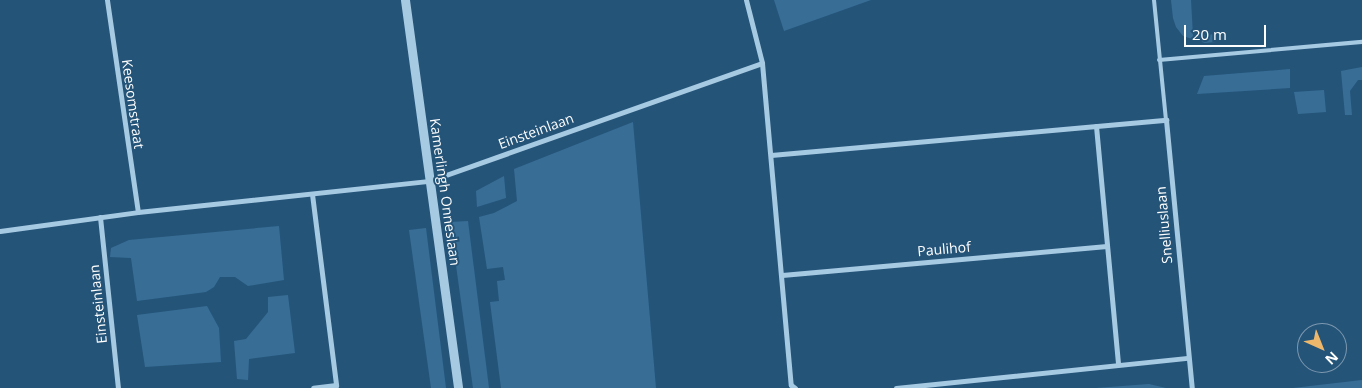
<!DOCTYPE html>
<style>
body{margin:0}
#map{position:relative;width:1362px;height:388px;overflow:hidden;background:#255479;font-family:"Open Sans",sans-serif}
div>[style]{position:absolute}
.green>*{inset:0;background:#386e96}
.service>*{height:4px;margin:-2px;padding:0 2px;transform-origin:2px;border-radius:2px;background:#a7cae3}
.minor>*{height:5px;margin:-2.5px;padding:0 2.5px;transform-origin:2.5px;border-radius:2.5px;background:#a7cae3}
.tertiary>*{height:9px;margin:-4.5px;padding:0 4.5px;transform-origin:4.5px;border-radius:4.5px;background:#a7cae3}
span{translate:-50% -50%;white-space:nowrap;text-align:center;line-height:1.15;-webkit-text-stroke:4px #255479;paint-order:stroke}
.street-label{font-size:14px;color:#fff}
.north{position:absolute;left:1297px;top:323px;width:50px;height:50px;box-sizing:border-box;background:#255479;border:1px solid #7c98af;border-radius:50%;rotate:136deg;font-size:14px;font-weight:700;line-height:20px;text-align:center;color:#fff}
.north::after{content:'';display:block;margin:auto;width:18px;height:22px;background:#edb76c;clip-path:polygon(50% 0,100% 100%,50% 72%,0 100%)}
.scale{position:absolute;left:1184px;top:25px;width:82px;height:22px;box-sizing:border-box;border:2px solid #fff;border-top:0;padding-left:6px;font-size:15px;line-height:18px;white-space:nowrap;color:#fff;-webkit-text-stroke:4px #255479;paint-order:stroke}
</style>
<div id="map">
<div class="green">
<div style="clip-path:polygon(774px 0,871px 0,784px 31px)"></div>
<div style="clip-path:polygon(1171px 0,1191px 0,1193px 36px,1216px 34px,1216px 42px,1205px 43px,1183px 36px,1176px 27px,1173px 18px)"></div>
<div style="clip-path:polygon(1362px 67px,1362px 80px,1358px 80px,1350px 91px,1352px 115px,1345px 115px,1341px 71px)"></div>
<div style="clip-path:polygon(1290px 69px,1290px 88px,1197px 94px,1204px 76px)"></div>
<div style="clip-path:polygon(1324px 90px,1326px 112px,1298px 114px,1294px 92px)"></div>
<div style="clip-path:polygon(633px 122px,656px 388px,501px 388px,490px 302px,499px 301px,497px 281px,505px 280px,503px 267px,487px 269px,479px 217px,494px 213px,517px 201px,514px 169px)"></div>
<div style="clip-path:polygon(504px 176px,506px 198px,477px 207px,476px 191px)"></div>
<div style="clip-path:polygon(468px 221px,489px 388px,473px 388px,450px 222px)"></div>
<div style="clip-path:polygon(279px 226px,284px 280px,248px 286px,235px 277px,220px 277px,214px 287px,206px 292px,137px 301px,131px 258px,110px 257px,111px 248px,129px 240px)"></div>
<div style="clip-path:polygon(426px 228px,446px 388px,431px 388px,409px 230px)"></div>
<div style="clip-path:polygon(288px 295px,295px 353px,249px 359px,248px 380px,237px 379px,234px 341px,246px 339px,268px 312px,268px 297px)"></div>
<div style="clip-path:polygon(207px 306px,219px 328px,221px 362px,145px 367px,137px 315px)"></div>
<div style="clip-path:polygon(1362px 380px,1362px 388px,1293px 388px)"></div>
<div style="clip-path:polygon(1149px 384px,1166px 388px,1096px 388px)"></div>
</div>
<div class="service">
<div style="left:1154px;top:0;width:121px;rotate:84.3deg"></div>
<div style="left:1159px;top:60px;width:204px;rotate:-5.1deg"></div>
</div>
<div class="minor">
<div style="left:107px;top:0;width:214px;rotate:81.7deg"></div>
<div style="left:746px;top:0;width:65px;rotate:75.7deg"></div>
<div style="left:762px;top:63px;width:323px;rotate:84.9deg"></div>
<div style="left:791px;top:385px;width:5px;rotate:37deg"></div>
<div style="left:1096px;top:126px;width:239px;rotate:84.7deg"></div>
<div style="left:771px;top:155px;width:397px;rotate:-5.1deg"></div>
<div style="left:1166px;top:120px;width:269px;rotate:84.5deg"></div>
<div style="left:312px;top:194px;width:193px;rotate:82.8deg"></div>
<div style="left:336px;top:385px;width:23px;rotate:173deg"></div>
<div style="left:100px;top:217px;width:172px;rotate:84deg"></div>
<div style="left:0;top:231px;width:139px;rotate:-7.8deg"></div>
<div style="left:138px;top:212px;width:293px;rotate:-6.1deg"></div>
<div style="left:429px;top:181px;width:353px;rotate:-19.5deg"></div>
<div style="left:782px;top:275px;width:326px;rotate:-5.1deg"></div>
<div style="left:896px;top:388px;width:293px;rotate:-5.9deg"></div>
</div>
<div class="tertiary">
<div style="left:405px;top:0;width:392px;rotate:82.2deg"></div>
</div>
<div class="street-label">
<span style="left:133px;top:104px;rotate:82deg">Keesomstraat</span>
<span style="left:536px;top:131px;rotate:-20deg">Einsteinlaan</span>
<span style="left:445px;top:192px;rotate:82deg">Kamerlingh Onneslaan</span>
<span style="left:1164px;top:225px;rotate:-95deg">Snelliuslaan</span>
<span style="left:944px;top:249px;rotate:-5deg">Paulihof</span>
<span style="left:98px;top:304px;rotate:-96deg">Einsteinlaan</span>
</div>
<div class="north">N</div>
<div class="scale">20 m</div>
</div>
